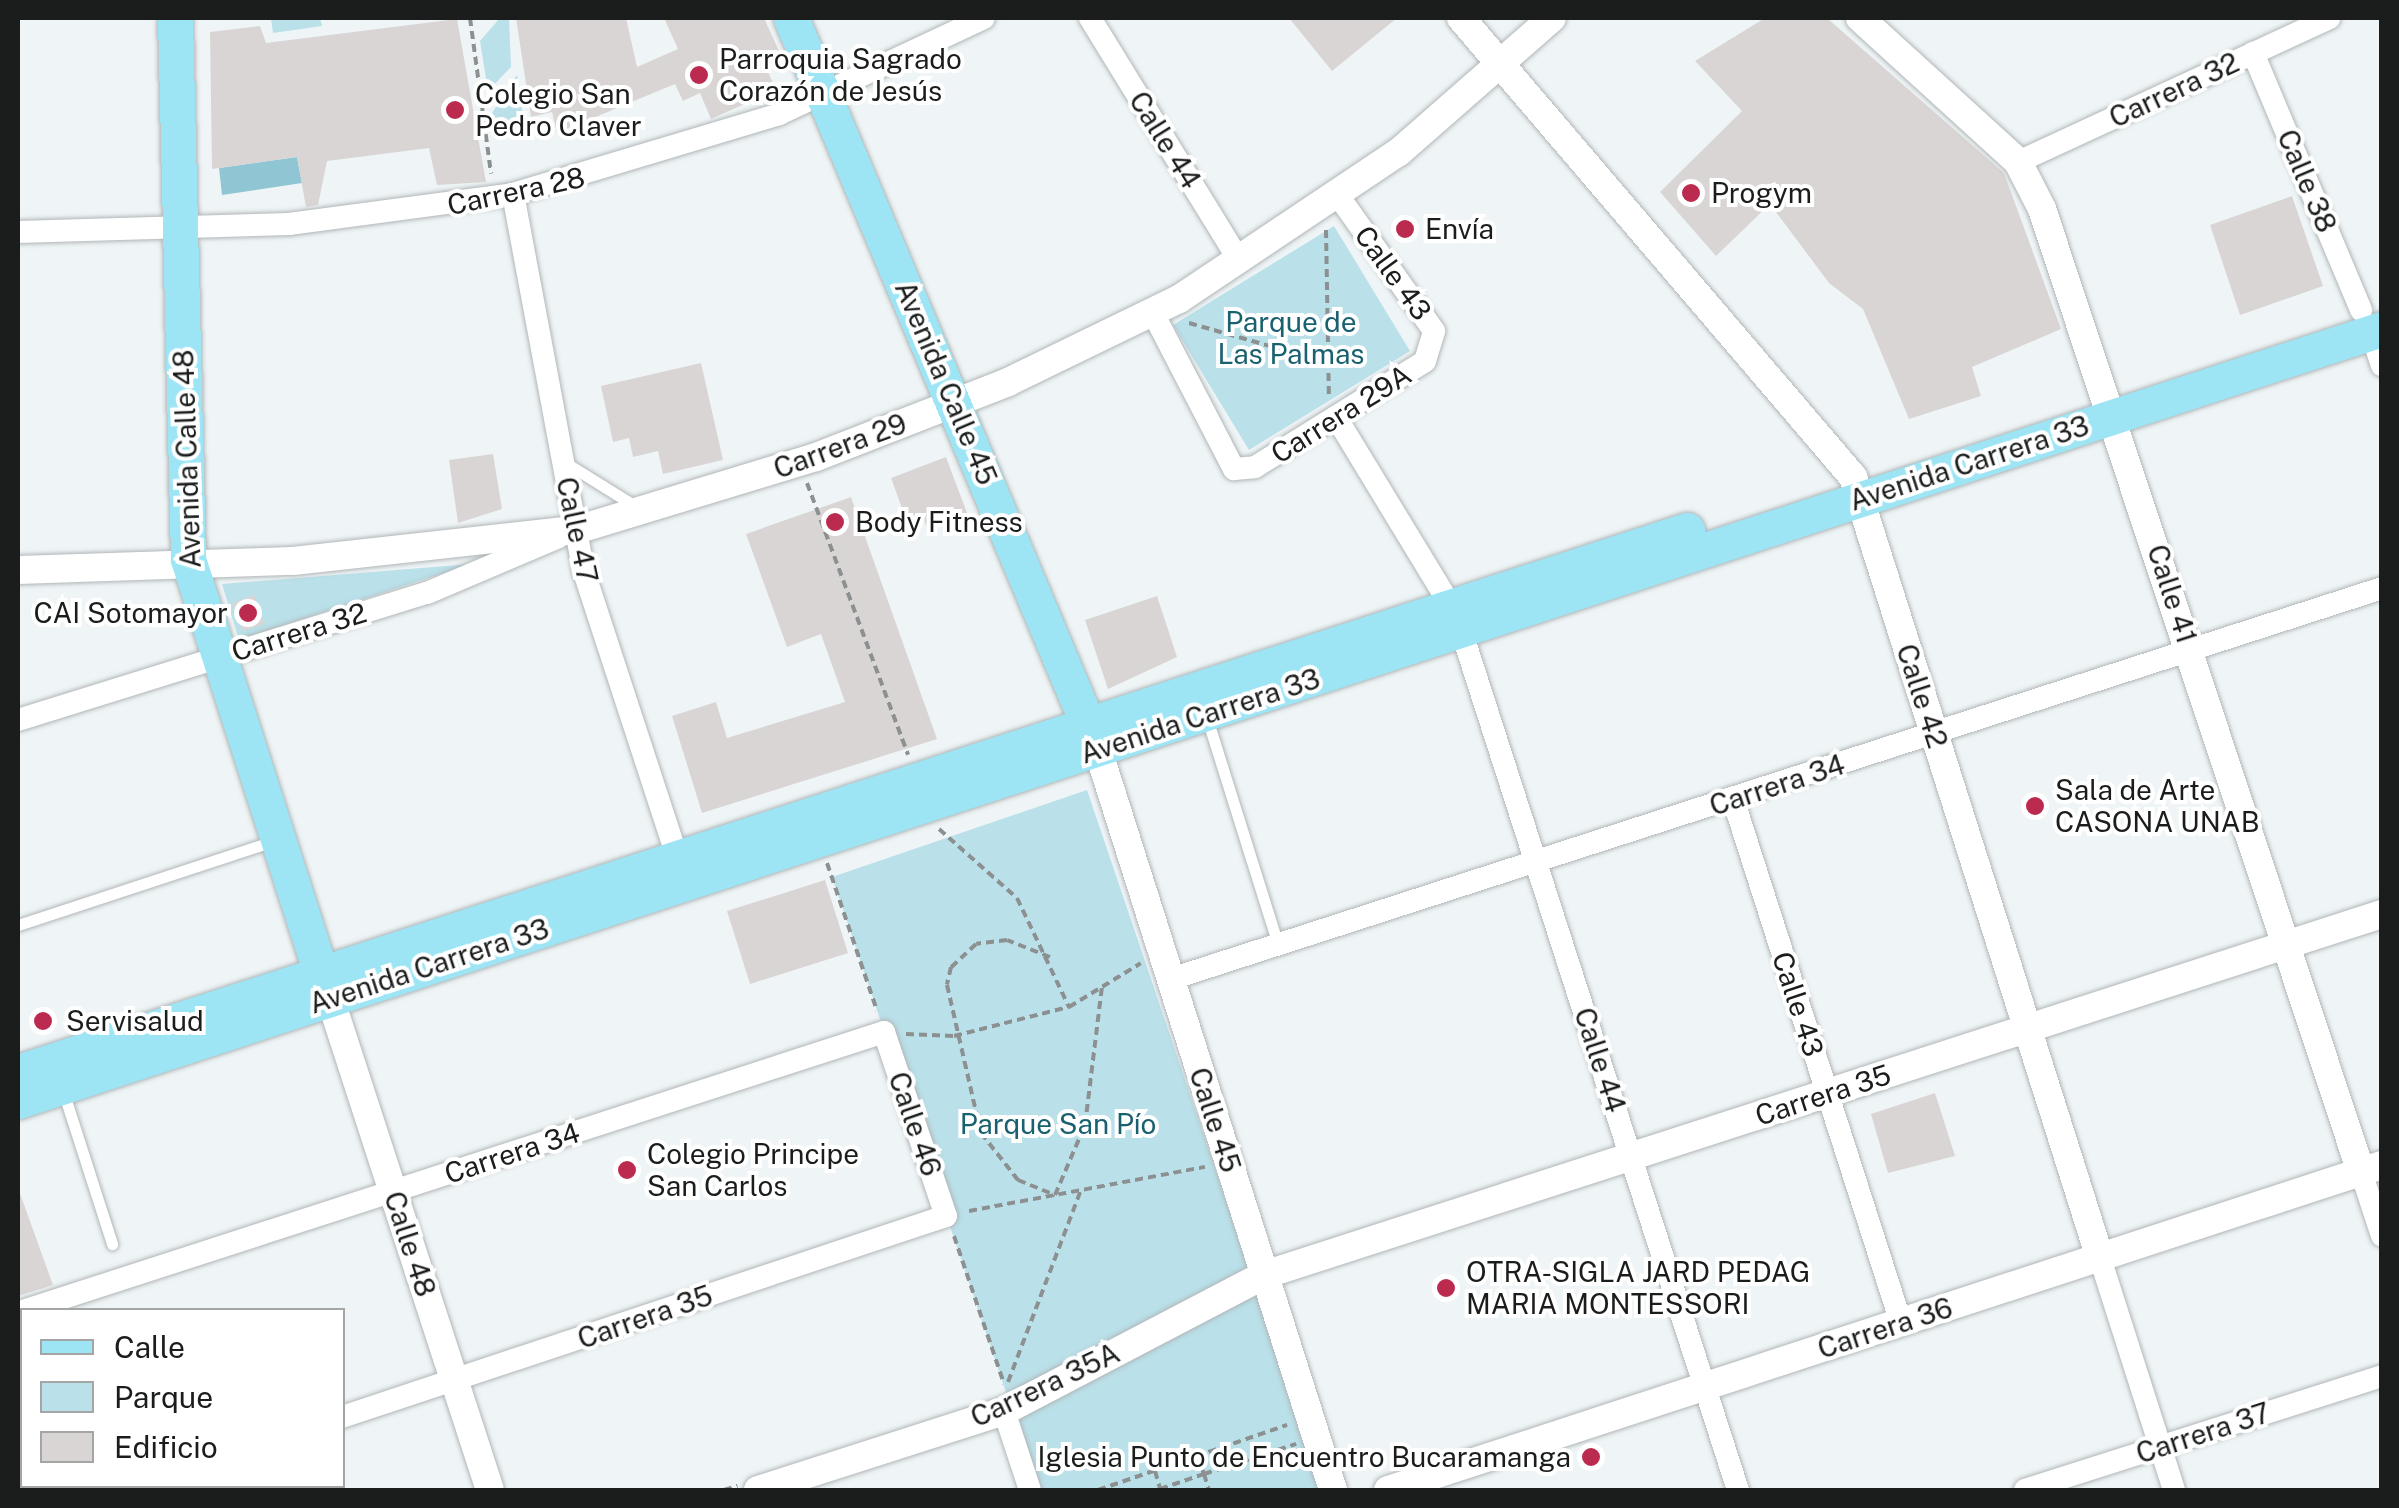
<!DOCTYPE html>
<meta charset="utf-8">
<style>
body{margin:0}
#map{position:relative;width:2399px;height:1508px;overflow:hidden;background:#eff5f6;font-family:"Public Sans",sans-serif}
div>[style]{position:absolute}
.green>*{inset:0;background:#bae0e9}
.water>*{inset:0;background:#90c6d3}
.building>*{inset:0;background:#dad5d5}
.path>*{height:4px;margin-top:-2px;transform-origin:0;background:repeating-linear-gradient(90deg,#8c9091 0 8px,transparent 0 13px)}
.roads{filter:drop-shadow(0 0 2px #b1b6b8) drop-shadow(0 0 2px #b1b6b8)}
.service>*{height:11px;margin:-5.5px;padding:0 5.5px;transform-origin:5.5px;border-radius:5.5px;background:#fff}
.minor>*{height:22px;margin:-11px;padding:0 11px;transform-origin:11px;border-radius:11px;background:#fff}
.tertiary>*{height:28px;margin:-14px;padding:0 14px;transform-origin:14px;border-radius:14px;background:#fff}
.primary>*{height:35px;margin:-17.5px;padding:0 17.5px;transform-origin:17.5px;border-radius:17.5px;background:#9de5f5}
.dots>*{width:28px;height:28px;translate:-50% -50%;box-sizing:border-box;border:5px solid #fff;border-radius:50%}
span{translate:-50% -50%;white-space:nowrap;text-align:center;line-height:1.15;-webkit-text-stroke:8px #fff;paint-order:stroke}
.poi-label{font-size:28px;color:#1b1d1d}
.left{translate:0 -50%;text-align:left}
.right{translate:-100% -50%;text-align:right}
.street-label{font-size:28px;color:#1b1d1d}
.park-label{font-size:28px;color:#1a616f}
.frame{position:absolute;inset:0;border:20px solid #1b1d1d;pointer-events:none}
.legend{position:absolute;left:20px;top:1308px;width:325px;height:180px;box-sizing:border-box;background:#fff;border:2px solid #a4a5a5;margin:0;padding:12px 18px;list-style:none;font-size:30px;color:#1b1d1d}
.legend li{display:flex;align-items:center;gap:20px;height:50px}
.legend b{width:50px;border:2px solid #a4a5a5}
</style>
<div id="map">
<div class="green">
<div style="clip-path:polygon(271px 18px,320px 18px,322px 26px,273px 33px)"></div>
<div style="clip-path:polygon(500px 18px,509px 18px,511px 67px,488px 91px,480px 41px)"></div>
<div style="clip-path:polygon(517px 75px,523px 118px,489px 126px,488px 119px)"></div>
<div style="clip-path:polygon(1334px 226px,1410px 351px,1249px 450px,1173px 325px)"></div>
<div style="clip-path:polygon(471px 564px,239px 640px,222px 584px)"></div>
<div style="clip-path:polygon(1087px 790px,1324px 1490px,1039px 1490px,832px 877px)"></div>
</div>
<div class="water">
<div style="clip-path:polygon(297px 157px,302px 183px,222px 195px,219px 168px)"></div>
</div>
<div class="building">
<div style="clip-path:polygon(516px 18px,626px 18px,637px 67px,678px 49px,664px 18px,764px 18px,779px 51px,762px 58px,776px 90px,711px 119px,700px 93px,683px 101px,675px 84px,557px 133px,552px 112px,531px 117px)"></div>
<div style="clip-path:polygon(1289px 18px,1397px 18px,1332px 71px)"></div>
<div style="clip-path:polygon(1765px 18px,1827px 18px,2004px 173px,2061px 329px,1972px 367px,1981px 396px,1909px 419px,1863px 309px,1829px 283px,1770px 204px,1716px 256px,1660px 192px,1742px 111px,1695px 61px)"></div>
<div style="clip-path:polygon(457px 19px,486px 182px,437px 185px,429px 148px,327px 161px,318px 205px,306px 207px,297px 157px,212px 169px,210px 32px,260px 26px,266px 43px)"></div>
<div style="clip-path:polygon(2292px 196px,2323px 286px,2240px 315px,2210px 225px)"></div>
<div style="clip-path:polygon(701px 363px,723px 460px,663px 474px,658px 451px,633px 457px,629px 438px,613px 442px,601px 386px)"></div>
<div style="clip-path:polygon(493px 454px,502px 509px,458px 523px,449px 460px)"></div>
<div style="clip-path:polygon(946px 457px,967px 513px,927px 528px,922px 514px,906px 519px,891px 478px)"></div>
<div style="clip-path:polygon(851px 497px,937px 739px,702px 813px,672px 716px,716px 702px,727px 738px,845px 702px,821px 634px,787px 647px,746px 534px)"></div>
<div style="clip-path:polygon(254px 595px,264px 624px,243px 631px,233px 603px)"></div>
<div style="clip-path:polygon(1157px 596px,1177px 657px,1108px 689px,1085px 620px)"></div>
<div style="clip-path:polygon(825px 880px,848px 953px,750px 984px,727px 911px)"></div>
<div style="clip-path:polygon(1935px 1093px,1955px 1156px,1888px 1173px,1871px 1114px)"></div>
<div style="clip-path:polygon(18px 1188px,53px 1285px,18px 1296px)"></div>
</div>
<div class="path">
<div style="left:470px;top:18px;width:157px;rotate:82.3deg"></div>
<div style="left:1326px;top:230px;width:166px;rotate:89deg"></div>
<div style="left:1189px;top:323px;width:146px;rotate:15.9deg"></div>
<div style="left:807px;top:483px;width:290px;rotate:69.6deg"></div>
<div style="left:939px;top:829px;width:104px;rotate:41.5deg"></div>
<div style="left:1017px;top:898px;width:121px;rotate:64.5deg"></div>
<div style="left:827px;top:863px;width:156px;rotate:71.3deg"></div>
<div style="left:1050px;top:957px;width:46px;rotate:-158.4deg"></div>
<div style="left:1007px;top:940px;width:31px;rotate:173deg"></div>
<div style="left:976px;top:944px;width:34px;rotate:137deg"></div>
<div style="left:951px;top:967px;width:18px;rotate:103deg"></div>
<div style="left:947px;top:985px;width:152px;rotate:77.1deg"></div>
<div style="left:981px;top:1133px;width:60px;rotate:51.8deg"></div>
<div style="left:1018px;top:1180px;width:40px;rotate:22deg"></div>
<div style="left:1055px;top:1195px;width:76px;rotate:-66.8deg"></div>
<div style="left:1085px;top:1125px;width:139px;rotate:-83deg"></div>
<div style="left:906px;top:1034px;width:48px;rotate:2.4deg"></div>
<div style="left:954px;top:1036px;width:119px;rotate:-14.2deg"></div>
<div style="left:1069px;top:1007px;width:84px;rotate:-31.4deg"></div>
<div style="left:969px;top:1211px;width:240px;rotate:-10.6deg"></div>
<div style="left:954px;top:1236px;width:156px;rotate:71.3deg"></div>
<div style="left:1008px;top:1382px;width:205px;rotate:-69.2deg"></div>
<div style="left:1198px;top:1456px;width:19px;rotate:72deg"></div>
<div style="left:1204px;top:1474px;width:97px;rotate:-18.1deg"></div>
<div style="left:1155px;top:1471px;width:19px;rotate:74deg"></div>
<div style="left:1160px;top:1489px;width:46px;rotate:-18.8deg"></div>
<div style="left:1204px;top:1474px;width:17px;rotate:73deg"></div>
<div style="left:724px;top:1490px;width:14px;rotate:-17deg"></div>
<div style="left:1098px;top:1490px;width:200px;rotate:-19deg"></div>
</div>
<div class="roads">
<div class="service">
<div style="left:566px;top:463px;width:81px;rotate:31.9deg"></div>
<div style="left:1206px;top:715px;width:241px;rotate:72.6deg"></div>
<div style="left:18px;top:925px;width:269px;rotate:-18.2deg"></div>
<div style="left:63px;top:1091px;width:161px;rotate:72.2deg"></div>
</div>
<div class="minor">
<div style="left:1090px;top:18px;width:286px;rotate:58.4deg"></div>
<div style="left:2253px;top:53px;width:279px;rotate:67.2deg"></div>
<div style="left:2018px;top:162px;width:343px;rotate:-24.8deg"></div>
<div style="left:513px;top:194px;width:385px;rotate:79.4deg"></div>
<div style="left:584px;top:572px;width:299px;rotate:71.9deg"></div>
<div style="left:18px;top:232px;width:271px;rotate:-1.7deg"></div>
<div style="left:289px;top:224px;width:226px;rotate:-7.6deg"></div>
<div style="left:513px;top:194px;width:278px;rotate:-16.7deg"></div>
<div style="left:779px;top:114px;width:226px;rotate:-25.1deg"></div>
<div style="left:1153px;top:313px;width:176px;rotate:62.6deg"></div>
<div style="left:1234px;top:469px;width:21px;rotate:-5deg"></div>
<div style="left:1255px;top:467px;width:200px;rotate:-31.9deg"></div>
<div style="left:1425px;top:361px;width:31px;rotate:-73deg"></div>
<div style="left:1434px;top:331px;width:164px;rotate:-125.3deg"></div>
<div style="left:2371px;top:332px;width:35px;rotate:72deg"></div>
<div style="left:1336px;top:417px;width:221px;rotate:58.7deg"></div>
<div style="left:1461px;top:630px;width:904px;rotate:72.15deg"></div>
<div style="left:18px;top:720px;width:428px;rotate:-17.3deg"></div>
<div style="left:427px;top:593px;width:143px;rotate:-23deg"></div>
<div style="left:1733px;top:799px;width:550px;rotate:72.22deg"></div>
<div style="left:1171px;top:979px;width:1273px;rotate:-17.89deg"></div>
<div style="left:2361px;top:1172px;width:67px;rotate:71.8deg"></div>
<div style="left:2100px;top:1258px;width:244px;rotate:72.3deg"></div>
<div style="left:26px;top:1310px;width:902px;rotate:-17.95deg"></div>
<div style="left:884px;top:1032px;width:194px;rotate:71.4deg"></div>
<div style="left:946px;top:1216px;width:637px;rotate:161.59deg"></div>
<div style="left:1004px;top:1411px;width:83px;rotate:71.8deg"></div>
<div style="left:115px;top:1490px;width:16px;rotate:-15deg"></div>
<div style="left:2025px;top:1490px;width:375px;rotate:-17.7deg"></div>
</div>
<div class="tertiary">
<div style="left:1461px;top:18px;width:604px;rotate:49.5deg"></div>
<div style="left:1853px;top:477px;width:819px;rotate:72.45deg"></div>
<div style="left:1860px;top:18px;width:214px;rotate:42.3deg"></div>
<div style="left:2018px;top:162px;width:53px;rotate:62.9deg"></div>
<div style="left:2042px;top:209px;width:1014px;rotate:71.67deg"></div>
<div style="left:18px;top:570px;width:275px;rotate:-1.9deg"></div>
<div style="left:293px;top:561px;width:285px;rotate:-6.3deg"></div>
<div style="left:576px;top:530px;width:251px;rotate:-16.9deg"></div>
<div style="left:816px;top:457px;width:206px;rotate:-21.3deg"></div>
<div style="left:1008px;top:382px;width:190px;rotate:-25.9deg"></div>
<div style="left:1179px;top:299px;width:265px;rotate:-33.8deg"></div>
<div style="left:1399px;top:152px;width:203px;rotate:-41.2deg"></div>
<div style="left:1098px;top:750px;width:776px;rotate:72.38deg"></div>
<div style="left:330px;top:998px;width:517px;rotate:71.99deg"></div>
<div style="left:758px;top:1490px;width:258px;rotate:-17.8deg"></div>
<div style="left:1004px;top:1411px;width:293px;rotate:-27.6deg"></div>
<div style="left:1264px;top:1275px;width:1175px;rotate:-17.9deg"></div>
<div style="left:1388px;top:1490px;width:1046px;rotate:-18.11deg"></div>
</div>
<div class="primary">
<div style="left:175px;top:18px;width:541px;rotate:88.62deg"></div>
<div style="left:188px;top:559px;width:457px;rotate:72.2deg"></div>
<div style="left:791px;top:18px;width:787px;rotate:67.21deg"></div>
<div style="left:18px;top:1072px;width:1755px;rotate:-17.99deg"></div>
<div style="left:18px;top:1101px;width:2487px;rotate:-18.09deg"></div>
</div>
</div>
<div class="dots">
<div style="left:699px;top:75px;background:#bb2b4f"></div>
<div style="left:455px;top:110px;background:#bb2b4f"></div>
<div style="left:1691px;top:193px;background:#bb2b4f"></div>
<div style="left:1405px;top:229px;background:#bb2b4f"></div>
<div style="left:835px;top:522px;background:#bb2b4f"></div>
<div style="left:248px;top:613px;background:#bb2b4f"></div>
<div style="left:2035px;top:806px;background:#bb2b4f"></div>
<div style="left:43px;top:1021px;background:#bb2b4f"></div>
<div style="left:627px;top:1170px;background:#bb2b4f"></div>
<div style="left:1446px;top:1288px;background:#bb2b4f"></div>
<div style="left:1591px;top:1457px;background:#bb2b4f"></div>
</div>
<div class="poi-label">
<span class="left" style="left:719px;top:75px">Parroquia Sagrado<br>Corazón de Jesús</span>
<span class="left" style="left:475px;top:110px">Colegio San<br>Pedro Claver</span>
<span class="left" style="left:1711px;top:193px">Progym</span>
<span class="left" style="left:1425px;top:229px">Envía</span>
<span class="left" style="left:855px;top:522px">Body Fitness</span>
<span class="right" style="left:228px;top:613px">CAI Sotomayor</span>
<span class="left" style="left:2055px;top:806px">Sala de Arte<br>CASONA UNAB</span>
<span class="left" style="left:66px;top:1021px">Servisalud</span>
<span class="left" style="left:647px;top:1170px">Colegio Principe<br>San Carlos</span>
<span class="left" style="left:1466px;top:1288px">OTRA-SIGLA JARD PEDAG<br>MARIA MONTESSORI</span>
<span class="right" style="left:1571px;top:1457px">Iglesia Punto de Encuentro Bucaramanga</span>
</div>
<div class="street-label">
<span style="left:2174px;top:90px;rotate:-25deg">Carrera 32</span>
<span style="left:1165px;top:140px;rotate:58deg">Calle 44</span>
<span style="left:2307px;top:181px;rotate:67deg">Calle 38</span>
<span style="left:516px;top:191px;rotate:-12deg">Carrera 28</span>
<span style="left:1393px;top:273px;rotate:54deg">Calle 43</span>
<span style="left:946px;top:383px;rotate:67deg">Avenida Calle 45</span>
<span style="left:1341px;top:414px;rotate:-32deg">Carrera 29A</span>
<span style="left:840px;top:446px;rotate:-20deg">Carrera 29</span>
<span style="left:187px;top:459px;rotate:-92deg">Avenida Calle 48</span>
<span style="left:1969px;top:463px;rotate:-18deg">Avenida Carrera 33</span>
<span style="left:577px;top:530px;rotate:78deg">Calle 47</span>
<span style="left:2172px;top:594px;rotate:72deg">Calle 41</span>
<span style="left:299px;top:632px;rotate:-17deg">Carrera 32</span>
<span style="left:1922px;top:696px;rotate:72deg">Calle 42</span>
<span style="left:1200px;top:716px;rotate:-18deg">Avenida Carrera 33</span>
<span style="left:1777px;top:785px;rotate:-18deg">Carrera 34</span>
<span style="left:429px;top:966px;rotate:-18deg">Avenida Carrera 33</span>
<span style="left:1798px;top:1004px;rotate:72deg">Calle 43</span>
<span style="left:1600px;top:1060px;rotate:72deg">Calle 44</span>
<span style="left:1823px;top:1095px;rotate:-18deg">Carrera 35</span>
<span style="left:1215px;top:1120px;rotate:72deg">Calle 45</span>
<span style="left:915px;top:1124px;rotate:71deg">Calle 46</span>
<span style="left:512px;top:1153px;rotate:-18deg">Carrera 34</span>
<span style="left:410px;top:1244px;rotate:72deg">Calle 48</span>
<span style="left:645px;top:1317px;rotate:-19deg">Carrera 35</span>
<span style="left:1885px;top:1328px;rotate:-18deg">Carrera 36</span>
<span style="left:1045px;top:1385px;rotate:-25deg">Carrera 35A</span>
<span style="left:2203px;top:1433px;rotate:-18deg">Carrera 37</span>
</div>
<div class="park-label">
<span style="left:1291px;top:338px">Parque de<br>Las Palmas</span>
<span style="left:1058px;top:1124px">Parque San Pío</span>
</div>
<div class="frame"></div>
<ul class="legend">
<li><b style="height:12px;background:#9de5f5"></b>Calle</li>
<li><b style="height:28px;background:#bae0e9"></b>Parque</li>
<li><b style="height:28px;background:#dad5d5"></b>Edificio</li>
</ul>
</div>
